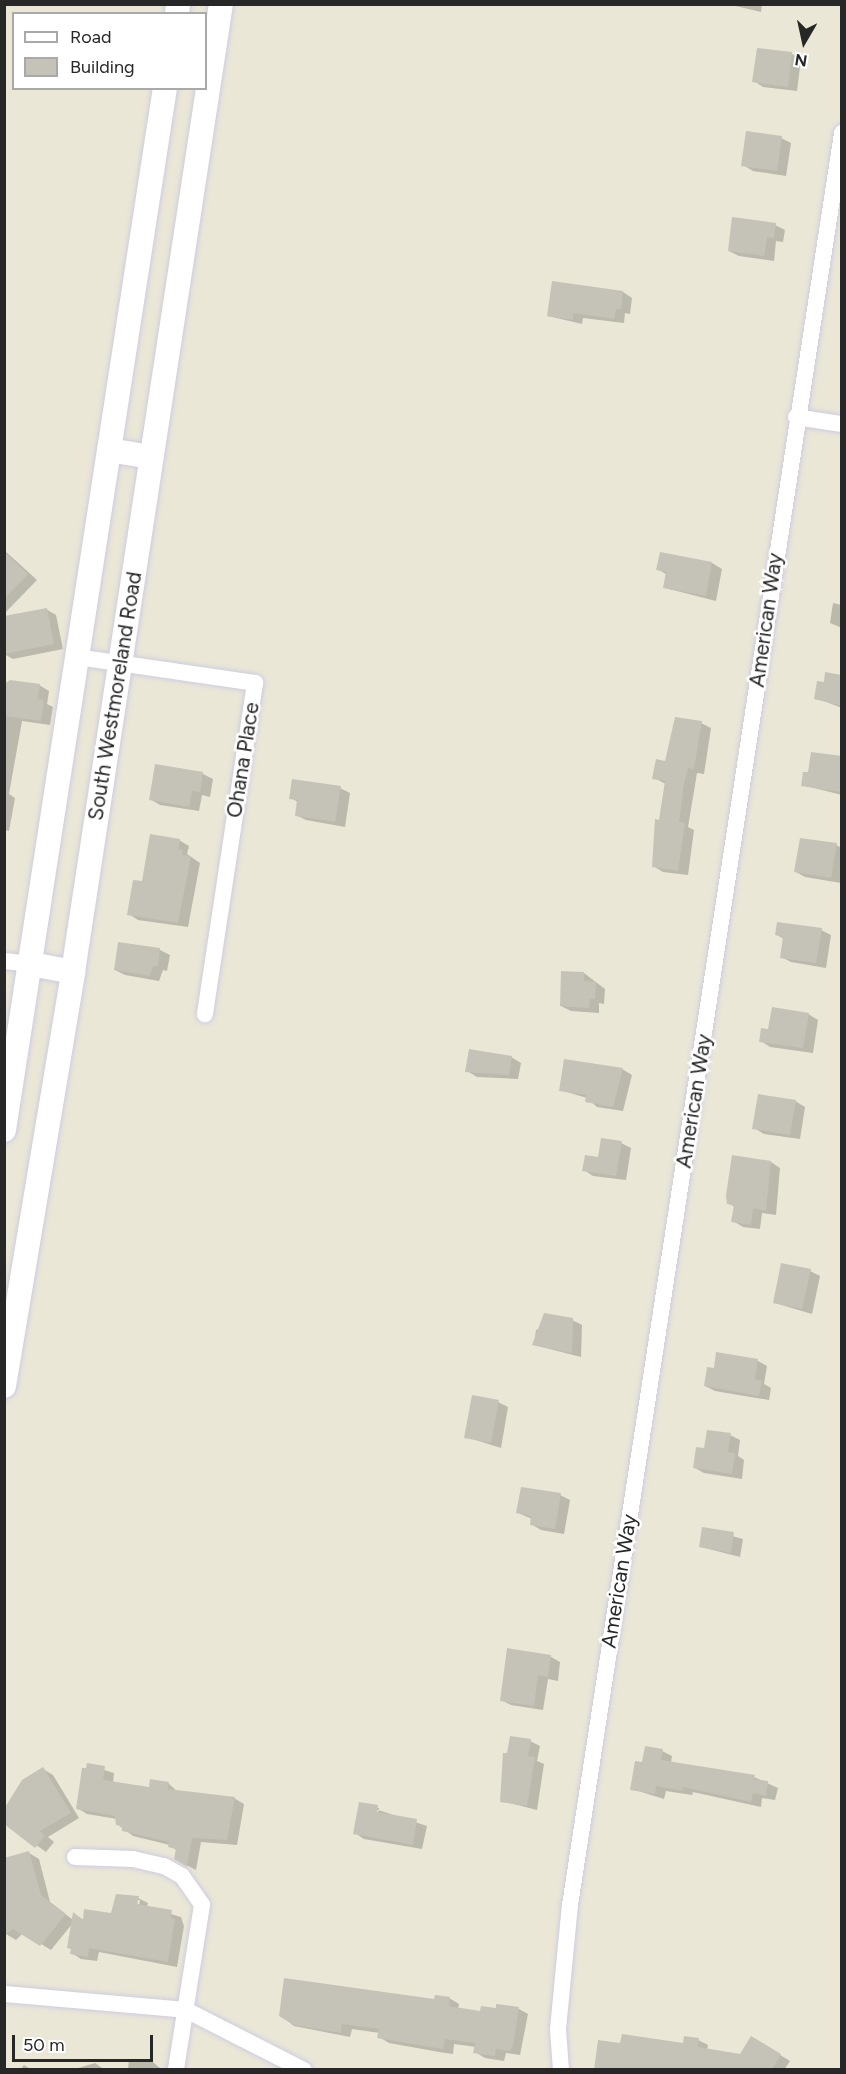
<!DOCTYPE html>
<style>
body{margin:0}
#map{position:relative;width:846px;height:2074px;overflow:hidden;background:#eae7d7;font-family:Figtree,sans-serif}
div>[style]{position:absolute}
.shadow>*{inset:0;background:#0003}
.building>*{inset:0;background:#c5c3b7}
.roads{filter:drop-shadow(0 0 2px #cecce1) drop-shadow(0 0 2px #cecce1)}
.street>*{height:16px;margin:-8px;padding:0 8px;transform-origin:8px;border-radius:8px;background:#fff}
.secondary>*{height:24px;margin:-12px;padding:0 12px;transform-origin:12px;border-radius:12px;background:#fff}
span{translate:-50% -50%;white-space:nowrap;text-align:center;line-height:1.15;-webkit-text-stroke:5px #fff;paint-order:stroke}
.street-label{font-size:21px;color:#272727}
.frame{position:absolute;inset:0;border:6px solid #272727;pointer-events:none}
.legend{position:absolute;left:12px;top:12px;width:195px;height:78px;box-sizing:border-box;background:#fff;border:2px solid #a9a9a9;margin:0;padding:8px 10px;list-style:none;font-size:18px;color:#272727}
.legend li{display:flex;align-items:center;gap:12px;height:30px}
.legend b{width:30px;border:2px solid #a9a9a9}
.north{position:absolute;left:774px;top:12px;width:60px;height:60px;-webkit-text-stroke:4px #fff;paint-order:stroke;rotate:189deg;font-size:16px;font-weight:700;line-height:24px;text-align:center;color:#272727}
.north::after{content:'';display:block;margin:auto;width:21px;height:27px;background:#272727;clip-path:polygon(50% 0,100% 100%,50% 72%,0 100%)}
.scale{position:absolute;left:12px;top:2035px;width:141px;height:27px;box-sizing:border-box;border:3px solid #272727;border-top:0;padding-left:8px;font-size:18px;line-height:21px;white-space:nowrap;color:#272727;-webkit-text-stroke:4px #fff;paint-order:stroke}
</style>
<div id="map">
<div class="shadow">
<div style="clip-path:polygon(727px 4px,762px 4px,761px 12px)"></div>
<div style="clip-path:polygon(758px 49px,792px 54px,801px 59px,797px 91px,763px 87px,754px 81px)"></div>
<div style="clip-path:polygon(781px 138px,791px 143px,786px 176px,753px 171px,743px 165px)"></div>
<div style="clip-path:polygon(775px 225px,785px 230px,783px 242px,776px 241px,774px 261px,739px 256px,729px 251px)"></div>
<div style="clip-path:polygon(623px 292px,632px 298px,630px 314px,625px 313px,624px 323px,583px 318px,582px 324px,548px 316px)"></div>
<div style="clip-path:polygon(4px 550px,37px 580px,4px 614px)"></div>
<div style="clip-path:polygon(661px 554px,712px 563px,722px 569px,716px 601px,665px 588px,667px 575px,658px 569px)"></div>
<div style="clip-path:polygon(833px 603px,842px 605px,842px 628px,830px 623px)"></div>
<div style="clip-path:polygon(46px 609px,56px 615px,63px 649px,13px 659px,4px 654px,4px 618px)"></div>
<div style="clip-path:polygon(842px 678px,842px 708px,816px 698px,825px 684px)"></div>
<div style="clip-path:polygon(39px 685px,49px 691px,47px 704px,53px 707px,50px 725px,22px 721px,9px 794px,15px 798px,9px 831px,4px 830px,4px 688px)"></div>
<div style="clip-path:polygon(701px 723px,711px 728px,704px 774px,697px 773px,688px 827px,694px 830px,688px 875px,663px 872px,653px 866px,666px 784px,654px 778px)"></div>
<div style="clip-path:polygon(842px 758px,842px 795px,802px 785px,809px 774px)"></div>
<div style="clip-path:polygon(156px 766px,203px 774px,213px 779px,210px 797px,202px 795px,199px 811px,160px 805px,150px 799px)"></div>
<div style="clip-path:polygon(340px 788px,350px 793px,345px 827px,306px 820px,296px 815px,298px 802px,291px 798px)"></div>
<div style="clip-path:polygon(179px 840px,189px 846px,187px 854px,200px 863px,188px 927px,138px 920px,129px 914px,143px 883px)"></div>
<div style="clip-path:polygon(836px 845px,842px 848px,841px 883px,805px 877px,796px 872px)"></div>
<div style="clip-path:polygon(821px 930px,831px 935px,826px 968px,791px 962px,781px 957px,784px 939px,777px 935px)"></div>
<div style="clip-path:polygon(119px 944px,160px 950px,170px 955px,167px 971px,163px 970px,159px 981px,125px 975px,115px 970px)"></div>
<div style="clip-path:polygon(584px 973px,605px 989px,604px 1004px,599px 1003px,599px 1013px,571px 1011px,561px 1006px)"></div>
<div style="clip-path:polygon(808px 1014px,818px 1020px,813px 1053px,770px 1047px,761px 1041px,770px 1030px)"></div>
<div style="clip-path:polygon(511px 1057px,521px 1063px,518px 1079px,477px 1077px,467px 1071px)"></div>
<div style="clip-path:polygon(622px 1069px,632px 1075px,623px 1111px,597px 1107px,587px 1098px,560px 1090px)"></div>
<div style="clip-path:polygon(795px 1101px,805px 1107px,800px 1139px,764px 1134px,754px 1128px)"></div>
<div style="clip-path:polygon(621px 1143px,631px 1148px,626px 1180px,593px 1176px,584px 1170px)"></div>
<div style="clip-path:polygon(771px 1162px,780px 1168px,776px 1215px,762px 1213px,760px 1229px,743px 1227px,733px 1221px,735px 1207px,728px 1203px)"></div>
<div style="clip-path:polygon(810px 1271px,820px 1276px,812px 1314px,775px 1303px)"></div>
<div style="clip-path:polygon(572px 1320px,582px 1325px,581px 1357px,534px 1345px,536px 1330px)"></div>
<div style="clip-path:polygon(758px 1361px,767px 1366px,764px 1384px,771px 1388px,769px 1400px,715px 1391px,705px 1386px,715px 1369px)"></div>
<div style="clip-path:polygon(498px 1402px,508px 1407px,501px 1448px,466px 1437px)"></div>
<div style="clip-path:polygon(730px 1435px,740px 1440px,738px 1456px,744px 1460px,742px 1479px,704px 1473px,695px 1468px,706px 1450px)"></div>
<div style="clip-path:polygon(560px 1495px,570px 1500px,564px 1534px,541px 1530px,531px 1524px,532px 1519px,518px 1513px)"></div>
<div style="clip-path:polygon(703px 1528px,743px 1539px,740px 1557px,701px 1547px)"></div>
<div style="clip-path:polygon(509px 1650px,551px 1657px,560px 1662px,558px 1681px,548px 1679px,543px 1710px,511px 1705px,501px 1700px)"></div>
<div style="clip-path:polygon(530px 1741px,540px 1746px,537px 1761px,544px 1764px,537px 1810px,502px 1801px)"></div>
<div style="clip-path:polygon(662px 1751px,672px 1756px,671px 1763px,754px 1777px,778px 1788px,775px 1800px,762px 1798px,761px 1807px,693px 1792px,692px 1795px,666px 1791px,664px 1799px,632px 1789px,644px 1764px)"></div>
<div style="clip-path:polygon(88px 1765px,114px 1773px,113px 1783px,150px 1789px,151px 1781px,169px 1784px,178px 1792px,234px 1798px,244px 1804px,237px 1845px,201px 1842px,196px 1870px,175px 1859px,177px 1851px,170px 1845px,133px 1836px,117px 1824px,117px 1819px,87px 1814px,77px 1808px)"></div>
<div style="clip-path:polygon(43px 1769px,53px 1775px,79px 1818px,48px 1837px,54px 1842px,46px 1852px,4px 1822px)"></div>
<div style="clip-path:polygon(evenodd,360px 1804px,427px 1826px,422px 1849px,364px 1839px,355px 1833px,360px 1804px,376px 1808px,379px 1808px,377px 1820px,374px 1819px,376px 1808px)"></div>
<div style="clip-path:polygon(evenodd,29px 1853px,39px 1859px,50px 1902px,73px 1920px,74px 1914px,84px 1920px,112px 1915px,138px 1898px,148px 1903px,147px 1907px,181px 1917px,184px 1926px,177px 1967px,99px 1952px,97px 1961px,81px 1959px,72px 1953px,72px 1924px,51px 1950px,23px 1933px,16px 1940px,6px 1934px,29px 1853px,137px 1900px,140px 1900px,138px 1912px,137px 1900px)"></div>
<div style="clip-path:polygon(449px 1998px,459px 2004px,458px 2009px,481px 2012px,519px 2009px,528px 2014px,520px 2055px,506px 2053px,504px 2061px,485px 2058px,475px 2052px,476px 2047px,454px 2044px,453px 2054px,439px 2052px,389px 2043px,379px 2037px,380px 2033px,352px 2029px,350px 2037px,294px 2026px,281px 2016px)"></div>
<div style="clip-path:polygon(752px 2038px,790px 2061px,784px 2070px,595px 2070px,622px 2045px,685px 2045px,698px 2040px,708px 2045px,707px 2050px,740px 2056px)"></div>
<div style="clip-path:polygon(129px 2059px,153px 2062px,162px 2070px,128px 2070px)"></div>
<div style="clip-path:polygon(95px 2063px,105px 2070px,75px 2070px,75px 2069px)"></div>
<div style="clip-path:polygon(24px 2065px,32px 2070px,20px 2070px)"></div>
</div>
<div class="building">
<div style="clip-path:polygon(757px 48px,792px 52px,788px 87px,752px 82px)"></div>
<div style="clip-path:polygon(746px 131px,782px 136px,777px 171px,741px 166px)"></div>
<div style="clip-path:polygon(732px 217px,776px 223px,774px 238px,767px 237px,764px 256px,728px 251px)"></div>
<div style="clip-path:polygon(552px 281px,623px 291px,621px 309px,616px 309px,614px 319px,573px 313px,573px 320px,547px 316px)"></div>
<div style="clip-path:polygon(4px 552px,28px 574px,4px 599px)"></div>
<div style="clip-path:polygon(660px 552px,712px 562px,706px 596px,663px 588px,666px 572px,656px 570px)"></div>
<div style="clip-path:polygon(47px 608px,54px 644px,4px 654px,4px 616px)"></div>
<div style="clip-path:polygon(825px 672px,842px 675px,842px 706px,814px 699px,817px 681px,824px 682px)"></div>
<div style="clip-path:polygon(10px 680px,40px 684px,38px 699px,44px 700px,41px 721px,4px 716px,4px 684px)"></div>
<div style="clip-path:polygon(675px 717px,702px 721px,694px 769px,688px 768px,684px 784px,679px 822px,685px 823px,678px 871px,652px 867px,655px 819px,659px 820px,665px 781px,652px 779px,656px 759px,665px 761px)"></div>
<div style="clip-path:polygon(811px 752px,842px 756px,842px 792px,801px 786px,803px 772px,808px 772px)"></div>
<div style="clip-path:polygon(155px 764px,203px 772px,200px 792px,192px 791px,189px 807px,149px 800px)"></div>
<div style="clip-path:polygon(292px 779px,341px 786px,335px 822px,295px 816px,297px 800px,289px 799px)"></div>
<div style="clip-path:polygon(150px 834px,180px 839px,178px 849px,183px 850px,182px 855px,191px 856px,178px 923px,127px 915px,133px 880px,142px 881px)"></div>
<div style="clip-path:polygon(800px 838px,837px 843px,831px 878px,794px 872px)"></div>
<div style="clip-path:polygon(777px 922px,822px 928px,816px 963px,780px 958px,783px 937px,775px 935px)"></div>
<div style="clip-path:polygon(118px 942px,160px 948px,158px 966px,153px 966px,150px 976px,114px 970px)"></div>
<div style="clip-path:polygon(561px 971px,584px 972px,584px 981px,596px 982px,595px 999px,590px 999px,589px 1008px,560px 1006px)"></div>
<div style="clip-path:polygon(772px 1007px,809px 1013px,803px 1048px,759px 1042px,761px 1028px,768px 1029px)"></div>
<div style="clip-path:polygon(469px 1049px,512px 1056px,509px 1075px,465px 1072px)"></div>
<div style="clip-path:polygon(564px 1059px,623px 1068px,613px 1107px,585px 1102px,586px 1095px,559px 1091px)"></div>
<div style="clip-path:polygon(758px 1094px,796px 1100px,790px 1135px,752px 1129px)"></div>
<div style="clip-path:polygon(601px 1138px,622px 1141px,616px 1176px,582px 1171px,585px 1155px,598px 1157px)"></div>
<div style="clip-path:polygon(732px 1155px,771px 1161px,766px 1211px,753px 1208px,751px 1225px,731px 1222px,734px 1205px,727px 1204px,726px 1195px)"></div>
<div style="clip-path:polygon(781px 1263px,811px 1269px,802px 1309px,773px 1303px)"></div>
<div style="clip-path:polygon(544px 1313px,573px 1318px,572px 1353px,532px 1345px)"></div>
<div style="clip-path:polygon(716px 1352px,758px 1359px,755px 1379px,762px 1381px,759px 1396px,704px 1386px,707px 1367px,714px 1368px)"></div>
<div style="clip-path:polygon(472px 1395px,499px 1400px,491px 1443px,464px 1438px)"></div>
<div style="clip-path:polygon(707px 1430px,731px 1433px,728px 1452px,735px 1453px,732px 1474px,693px 1468px,696px 1447px,704px 1448px)"></div>
<div style="clip-path:polygon(521px 1487px,561px 1493px,555px 1529px,530px 1525px,531px 1516px,516px 1513px)"></div>
<div style="clip-path:polygon(702px 1527px,734px 1532px,731px 1553px,699px 1547px)"></div>
<div style="clip-path:polygon(507px 1648px,551px 1655px,548px 1677px,538px 1675px,534px 1706px,500px 1701px)"></div>
<div style="clip-path:polygon(510px 1736px,531px 1739px,528px 1756px,535px 1757px,527px 1806px,500px 1802px,503px 1753px,507px 1753px)"></div>
<div style="clip-path:polygon(645px 1746px,663px 1749px,661px 1760px,755px 1775px,754px 1779px,768px 1781px,766px 1796px,753px 1793px,751px 1802px,683px 1787px,683px 1791px,656px 1786px,655px 1794px,630px 1790px,635px 1761px,642px 1762px)"></div>
<div style="clip-path:polygon(87px 1763px,105px 1766px,103px 1780px,149px 1787px,150px 1779px,169px 1782px,168px 1789px,235px 1797px,227px 1840px,192px 1838px,187px 1867px,174px 1859px,176px 1849px,168px 1847px,169px 1842px,122px 1831px,122px 1826px,116px 1825px,115px 1816px,76px 1809px,82px 1768px,86px 1768px)"></div>
<div style="clip-path:polygon(43px 1767px,71px 1813px,40px 1831px,45px 1836px,35px 1848px,4px 1824px,4px 1809px,22px 1780px)"></div>
<div style="clip-path:polygon(359px 1802px,378px 1805px,377px 1812px,417px 1819px,413px 1845px,353px 1834px)"></div>
<div style="clip-path:polygon(29px 1851px,41px 1895px,66px 1914px,40px 1946px,13px 1929px,4px 1936px,4px 1858px)"></div>
<div style="clip-path:polygon(116px 1894px,139px 1896px,137px 1904px,172px 1910px,171px 1918px,175px 1919px,168px 1962px,89px 1948px,88px 1957px,70px 1954px,71px 1949px,67px 1948px,73px 1912px,83px 1920px,84px 1909px,111px 1913px)"></div>
<div style="clip-path:polygon(284px 1978px,434px 1999px,435px 1995px,450px 1997px,449px 2006px,480px 2011px,481px 2006px,496px 2008px,496px 2004px,519px 2007px,513px 2046px,510px 2051px,496px 2049px,495px 2056px,473px 2053px,475px 2043px,445px 2039px,443px 2049px,377px 2038px,379px 2029px,342px 2024px,341px 2033px,294px 2025px,279px 2016px)"></div>
<div style="clip-path:polygon(622px 2034px,683px 2043px,684px 2036px,699px 2038px,698px 2047px,740px 2054px,751px 2036px,781px 2054px,772px 2070px,594px 2070px,598px 2040px,620px 2043px)"></div>
</div>
<div class="roads">
<div class="street">
<div style="left:796px;top:417px;width:47px;rotate:8.7deg"></div>
<div style="left:77px;top:657px;width:180px;rotate:8.3deg"></div>
<div style="left:255px;top:683px;width:335px;rotate:98.6deg"></div>
<div style="left:4px;top:961px;width:27px;rotate:6deg"></div>
<div style="left:75px;top:1857px;width:58px;rotate:2deg"></div>
<div style="left:133px;top:1859px;width:32px;rotate:13deg"></div>
<div style="left:164px;top:1866px;width:21px;rotate:29deg"></div>
<div style="left:182px;top:1876px;width:35px;rotate:55deg"></div>
<div style="left:202px;top:1905px;width:167px;rotate:99deg"></div>
<div style="left:4px;top:1994px;width:183px;rotate:5deg"></div>
<div style="left:186px;top:2010px;width:132px;rotate:27deg"></div>
<div style="left:561px;top:2070px;width:41px;rotate:-94.2deg"></div>
<div style="left:558px;top:2029px;width:125px;rotate:-84.5deg"></div>
<div style="left:570px;top:1905px;width:1793px;rotate:-81.27deg"></div>
</div>
<div class="secondary">
<div style="left:177px;top:14px;width:10px;rotate:-84deg"></div>
<div style="left:109px;top:450px;width:43px;rotate:9.5deg"></div>
<div style="left:31px;top:964px;width:43px;rotate:10.8deg"></div>
<div style="left:4px;top:1130px;width:1054px;rotate:-81.22deg"></div>
<div style="left:4px;top:1386px;width:420px;rotate:-80.5deg"></div>
<div style="left:73px;top:972px;width:979px;rotate:-81.31deg"></div>
</div>
</div>
<div class="street-label">
<span style="left:766px;top:620px;rotate:-82deg">American Way</span>
<span style="left:115px;top:696px;rotate:-81deg">South Westmoreland Road</span>
<span style="left:243px;top:760px;rotate:-81deg">Ohana Place</span>
<span style="left:694px;top:1101px;rotate:-81deg">American Way</span>
<span style="left:619px;top:1581px;rotate:-81deg">American Way</span>
</div>
<div class="frame"></div>
<ul class="legend">
<li><b style="height:8px;background:#fff"></b>Road</li>
<li><b style="height:16px;background:#c5c3b7"></b>Building</li>
</ul>
<div class="north">N</div>
<div class="scale">50 m</div>
</div>
